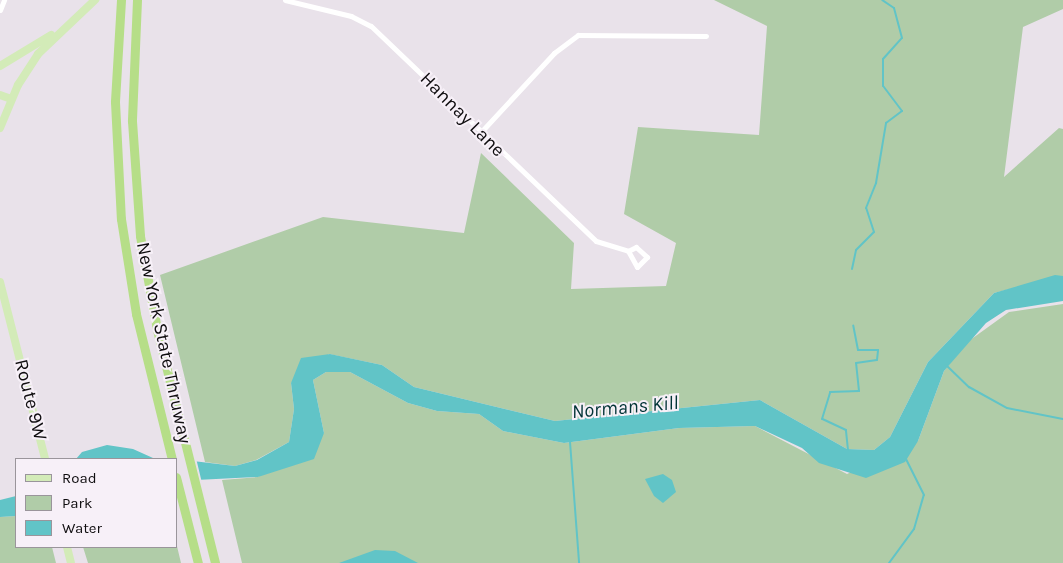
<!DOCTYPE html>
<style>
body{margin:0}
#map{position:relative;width:1063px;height:563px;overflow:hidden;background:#e9e2ea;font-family:Karla,sans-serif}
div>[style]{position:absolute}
.green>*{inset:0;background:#b0cca8}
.water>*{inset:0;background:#61c4c7}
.pier>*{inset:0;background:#e9e2ea}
.stream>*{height:2px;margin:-1px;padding:0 1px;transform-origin:1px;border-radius:1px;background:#61c4c7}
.street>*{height:5px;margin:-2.5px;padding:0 2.5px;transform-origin:2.5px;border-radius:2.5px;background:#fff}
.primary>*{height:8px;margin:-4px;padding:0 4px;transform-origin:4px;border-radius:4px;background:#d3ebb8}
.highway>*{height:9px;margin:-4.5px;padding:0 4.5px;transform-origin:4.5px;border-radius:4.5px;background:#b6de88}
span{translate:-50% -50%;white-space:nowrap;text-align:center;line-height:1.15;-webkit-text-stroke:4px #f7f0f8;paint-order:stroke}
.street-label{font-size:19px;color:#0f0d0f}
.water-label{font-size:20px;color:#023436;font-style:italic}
.legend{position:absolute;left:15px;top:458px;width:162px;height:90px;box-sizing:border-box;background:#f7f0f8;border:1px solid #9a959b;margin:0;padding:6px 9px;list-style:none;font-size:15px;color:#0f0d0f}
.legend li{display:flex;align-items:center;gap:10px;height:25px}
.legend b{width:25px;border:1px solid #9a959b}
</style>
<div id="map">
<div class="green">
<div style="clip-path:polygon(714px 0,1063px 0,1063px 9px,1023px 27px,1004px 177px,1059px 128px,1063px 129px,1063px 276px,994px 293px,928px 362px,890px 437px,874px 450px,847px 449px,760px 400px,555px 421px,414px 387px,382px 365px,329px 354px,291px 383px,294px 409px,289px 442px,256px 460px,235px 466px,205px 462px,160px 275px,323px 217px,464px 233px,481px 153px,574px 243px,571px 289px,666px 286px,676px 243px,624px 214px,638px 127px,759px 135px,767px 26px)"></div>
<div style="clip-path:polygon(1063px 304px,1063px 563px,242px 563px,222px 480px,258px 477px,324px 433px,313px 380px,326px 372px,350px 372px,408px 403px,437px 411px,479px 414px,503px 431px,564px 443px,679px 428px,755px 426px,847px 474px,918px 441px,944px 371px,966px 343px,1009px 312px)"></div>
<div style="clip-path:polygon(16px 516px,16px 547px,52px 547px,56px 563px,0 563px,0 517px)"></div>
<div style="clip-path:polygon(176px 542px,181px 563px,88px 563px,83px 547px,176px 547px)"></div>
</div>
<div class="water">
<div style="clip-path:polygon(1055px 275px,1063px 276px,1063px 301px,1006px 310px,986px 323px,944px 371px,918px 441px,905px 462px,866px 478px,819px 463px,802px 448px,755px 426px,679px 428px,564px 443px,503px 431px,479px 414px,437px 411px,408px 403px,350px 372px,326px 372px,313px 380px,324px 433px,314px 459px,258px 477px,176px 481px,176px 459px,235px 466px,257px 460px,289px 442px,294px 409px,291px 383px,301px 358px,330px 354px,382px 365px,414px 387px,555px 421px,760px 400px,847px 449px,874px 450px,890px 437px,928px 362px,994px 293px)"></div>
<div style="clip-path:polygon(107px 445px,133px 449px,153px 458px,175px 459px,76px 459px,82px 452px)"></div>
<div style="clip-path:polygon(663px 474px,672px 480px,676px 492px,663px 503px,654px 496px,645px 479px)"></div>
<div style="clip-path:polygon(16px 496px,16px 516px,0 517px,0 500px)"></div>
<div style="clip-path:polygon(375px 550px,395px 551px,418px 563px,339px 563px)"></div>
</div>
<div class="pier">
<div style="clip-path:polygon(165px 456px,196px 458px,202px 483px,176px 483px,176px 459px)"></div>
</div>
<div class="stream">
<div style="left:852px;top:269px;width:19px;rotate:-78deg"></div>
<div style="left:856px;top:250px;width:25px;rotate:-45deg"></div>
<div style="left:874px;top:232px;width:25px;rotate:-108deg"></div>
<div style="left:866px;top:208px;width:27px;rotate:-68deg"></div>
<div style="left:876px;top:183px;width:61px;rotate:-80.5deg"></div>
<div style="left:886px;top:123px;width:20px;rotate:-37deg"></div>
<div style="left:902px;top:111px;width:31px;rotate:-127deg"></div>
<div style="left:883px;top:86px;width:27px;rotate:-90deg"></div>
<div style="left:883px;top:59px;width:28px;rotate:-48deg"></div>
<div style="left:902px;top:38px;width:31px;rotate:-105deg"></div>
<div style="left:894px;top:8px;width:14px;rotate:-146deg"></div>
<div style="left:946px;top:365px;width:32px;rotate:44deg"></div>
<div style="left:969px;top:387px;width:43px;rotate:28.9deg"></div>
<div style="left:1007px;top:408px;width:57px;rotate:11.1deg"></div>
<div style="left:570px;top:442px;width:121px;rotate:85.7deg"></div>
<div style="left:848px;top:450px;width:20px;rotate:-96deg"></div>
<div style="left:846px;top:430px;width:26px;rotate:-155deg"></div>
<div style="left:822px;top:419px;width:28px;rotate:-73deg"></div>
<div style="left:830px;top:392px;width:29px;rotate:-2deg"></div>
<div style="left:859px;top:391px;width:28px;rotate:-96deg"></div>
<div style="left:856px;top:363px;width:21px;rotate:-8deg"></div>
<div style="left:877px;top:360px;width:10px;rotate:-84deg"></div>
<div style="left:878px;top:350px;width:20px;rotate:180deg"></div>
<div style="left:858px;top:350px;width:25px;rotate:-101deg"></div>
<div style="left:889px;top:563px;width:42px;rotate:-53.7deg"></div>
<div style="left:914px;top:529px;width:35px;rotate:-74deg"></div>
<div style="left:924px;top:495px;width:40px;rotate:-116.6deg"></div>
</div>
<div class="street">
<div style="left:285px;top:0;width:68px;rotate:13.6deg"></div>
<div style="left:351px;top:16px;width:22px;rotate:27deg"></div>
<div style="left:371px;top:26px;width:311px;rotate:43.7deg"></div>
<div style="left:596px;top:241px;width:34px;rotate:17deg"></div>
<div style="left:628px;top:251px;width:9px;rotate:-27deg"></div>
<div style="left:636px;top:247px;width:15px;rotate:42deg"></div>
<div style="left:647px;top:257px;width:14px;rotate:135deg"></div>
<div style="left:637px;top:267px;width:18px;rotate:-119deg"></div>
<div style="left:0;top:10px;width:11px;rotate:-68deg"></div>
<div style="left:480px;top:133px;width:109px;rotate:-47.2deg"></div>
<div style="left:554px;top:53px;width:30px;rotate:-37deg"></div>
<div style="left:578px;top:35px;width:128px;rotate:0.4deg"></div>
</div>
<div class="primary">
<div style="left:0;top:66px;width:60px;rotate:-31.3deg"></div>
<div style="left:0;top:95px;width:12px;rotate:20deg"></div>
<div style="left:0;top:128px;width:47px;rotate:-67.3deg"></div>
<div style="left:18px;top:85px;width:37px;rotate:-57deg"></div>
<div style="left:38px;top:54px;width:79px;rotate:-43.5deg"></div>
<div style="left:0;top:282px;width:183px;rotate:75.7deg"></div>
<div style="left:67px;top:547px;width:16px;rotate:76deg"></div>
</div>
<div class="highway">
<div style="left:121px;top:0;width:102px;rotate:93.4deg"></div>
<div style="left:115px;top:102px;width:117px;rotate:87.1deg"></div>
<div style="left:121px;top:219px;width:96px;rotate:81deg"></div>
<div style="left:136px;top:314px;width:149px;rotate:76.1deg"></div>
<div style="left:137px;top:0;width:121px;rotate:92.4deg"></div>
<div style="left:132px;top:121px;width:115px;rotate:86deg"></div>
<div style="left:140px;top:236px;width:96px;rotate:79.7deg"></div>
<div style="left:157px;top:330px;width:240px;rotate:76deg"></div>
<div style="left:176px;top:477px;width:89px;rotate:75.7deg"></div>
</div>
<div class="street-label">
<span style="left:462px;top:115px;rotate:45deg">Hannay Lane</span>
<span style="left:163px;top:343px;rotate:78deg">New York State Thruway</span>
<span style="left:30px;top:400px;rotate:76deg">Route 9W</span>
</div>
<div class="water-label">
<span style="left:625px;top:407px;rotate:-5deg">Normans Kill</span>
</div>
<ul class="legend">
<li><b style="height:6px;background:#d3ebb8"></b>Road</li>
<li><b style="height:14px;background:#b0cca8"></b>Park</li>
<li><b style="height:14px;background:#61c4c7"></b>Water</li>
</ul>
</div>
